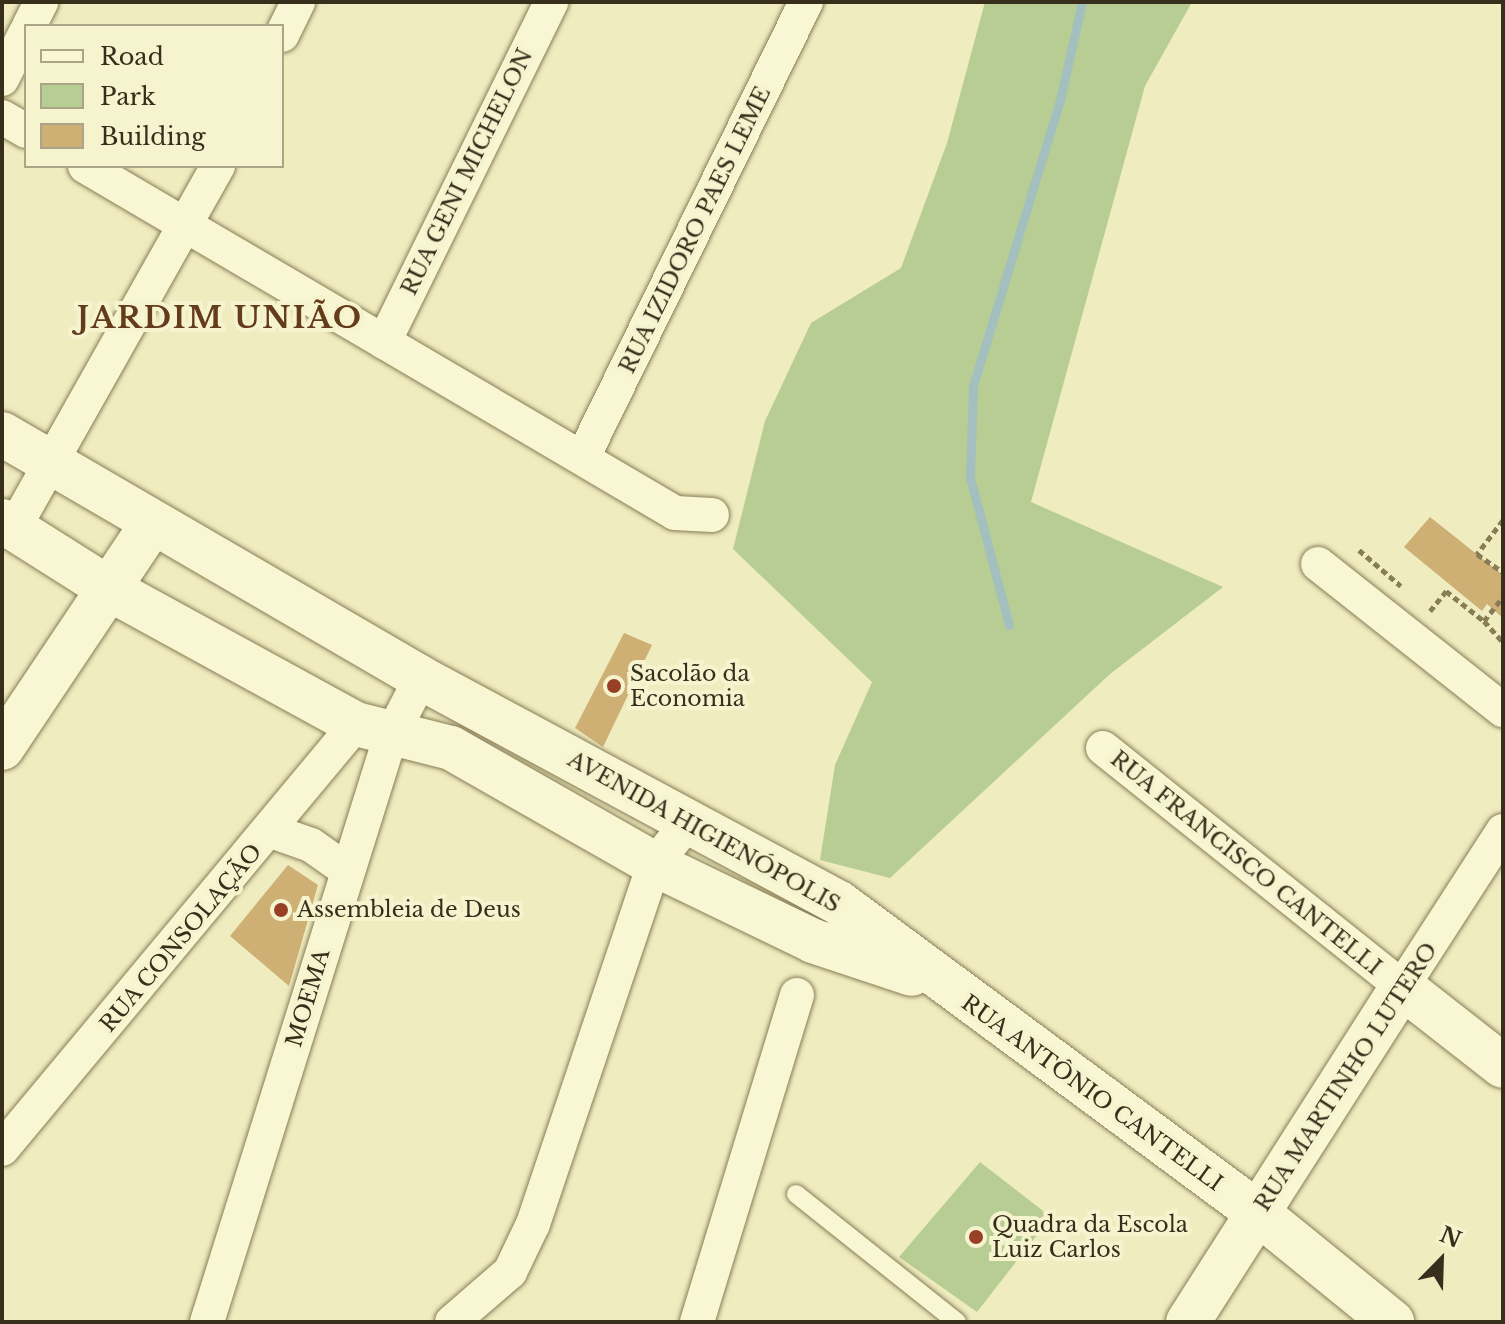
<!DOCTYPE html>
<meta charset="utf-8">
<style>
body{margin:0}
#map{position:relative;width:1505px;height:1324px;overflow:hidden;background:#efecbf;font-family:"Libre Baskerville",serif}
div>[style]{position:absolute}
.green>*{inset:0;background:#b8cd93}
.stream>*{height:9px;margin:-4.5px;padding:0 4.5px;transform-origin:4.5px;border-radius:4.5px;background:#a3c0bf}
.building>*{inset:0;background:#ceaf74}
.path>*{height:5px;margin-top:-2.5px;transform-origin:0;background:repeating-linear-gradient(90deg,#887d57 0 6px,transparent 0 10px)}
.roads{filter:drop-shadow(0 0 2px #887d57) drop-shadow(0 0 2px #887d57)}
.lane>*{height:18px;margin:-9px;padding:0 9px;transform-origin:9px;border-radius:9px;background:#f9f7d3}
.street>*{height:34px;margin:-17px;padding:0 17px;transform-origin:17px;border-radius:17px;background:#f9f7d3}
.secondary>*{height:44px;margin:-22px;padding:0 22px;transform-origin:22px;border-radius:22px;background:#f9f7d3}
.dots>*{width:22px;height:22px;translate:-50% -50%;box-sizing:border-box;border:4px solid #f6f4cf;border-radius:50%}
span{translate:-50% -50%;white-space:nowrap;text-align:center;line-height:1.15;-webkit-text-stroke:8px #f6f4cf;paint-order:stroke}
.street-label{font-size:22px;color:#372f1c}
.poi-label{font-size:22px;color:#372f1c}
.left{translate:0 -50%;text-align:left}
.district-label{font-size:30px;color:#643c1b;font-weight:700;letter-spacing:2px}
.frame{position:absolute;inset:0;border:4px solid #372f1c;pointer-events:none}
.legend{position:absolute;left:24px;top:24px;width:260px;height:144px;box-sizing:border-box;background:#f6f4cf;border:2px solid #aaa587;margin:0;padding:10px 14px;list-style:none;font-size:24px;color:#372f1c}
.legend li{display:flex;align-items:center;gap:16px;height:40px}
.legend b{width:40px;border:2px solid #aaa587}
.north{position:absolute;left:1401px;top:1220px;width:80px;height:80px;-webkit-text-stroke:6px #f6f4cf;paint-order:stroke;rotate:23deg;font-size:22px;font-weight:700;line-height:32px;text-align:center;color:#372f1c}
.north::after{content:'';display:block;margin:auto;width:28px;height:36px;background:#372f1c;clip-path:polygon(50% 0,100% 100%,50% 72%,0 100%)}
</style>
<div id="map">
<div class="green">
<div style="clip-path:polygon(985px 2px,1192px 2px,1145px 86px,1031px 502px,1223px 587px,1110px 674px,890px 878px,820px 860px,835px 765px,872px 682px,733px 549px,765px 421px,811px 323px,901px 268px,947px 143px)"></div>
<div style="clip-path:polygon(980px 1162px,1051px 1217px,977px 1312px,899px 1257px)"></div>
</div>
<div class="stream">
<div style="left:1009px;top:625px;width:153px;rotate:-104.8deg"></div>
<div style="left:970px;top:477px;width:91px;rotate:-88.1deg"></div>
<div style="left:973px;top:386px;width:303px;rotate:-73.1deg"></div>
<div style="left:1061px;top:96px;width:96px;rotate:-77.4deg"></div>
</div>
<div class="building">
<div style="clip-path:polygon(1430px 517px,1503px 575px,1503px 618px,1487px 604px,1482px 611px,1404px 547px)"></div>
<div style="clip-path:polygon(624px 633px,652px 645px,603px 747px,575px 728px)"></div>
<div style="clip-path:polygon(288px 865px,318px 885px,289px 986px,230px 936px)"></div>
</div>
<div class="path">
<div style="left:1503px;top:520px;width:43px;rotate:127.4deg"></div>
<div style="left:1477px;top:554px;width:32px;rotate:35deg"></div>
<div style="left:1359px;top:550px;width:55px;rotate:40.6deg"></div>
<div style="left:1430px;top:611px;width:26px;rotate:-51deg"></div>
<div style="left:1446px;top:591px;width:48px;rotate:38.3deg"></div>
<div style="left:1484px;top:621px;width:31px;rotate:-52deg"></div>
<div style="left:1484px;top:621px;width:28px;rotate:48deg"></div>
</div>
<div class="roads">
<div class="lane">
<div style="left:796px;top:1194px;width:206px;rotate:38.5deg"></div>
</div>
<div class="street">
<div style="left:29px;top:26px;width:27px;rotate:-63deg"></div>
<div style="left:282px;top:35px;width:37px;rotate:-64deg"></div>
<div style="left:2px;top:79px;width:53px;rotate:-62.9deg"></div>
<div style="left:2px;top:117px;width:28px;rotate:30deg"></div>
<div style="left:85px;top:166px;width:684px;rotate:30.46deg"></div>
<div style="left:675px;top:513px;width:37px;rotate:3deg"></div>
<div style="left:384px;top:342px;width:379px;rotate:-63.8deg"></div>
<div style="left:583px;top:457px;width:507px;rotate:-63.89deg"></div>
<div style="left:14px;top:528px;width:416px;rotate:-60.6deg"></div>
<div style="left:1318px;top:564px;width:236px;rotate:38.3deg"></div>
<div style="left:1103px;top:748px;width:383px;rotate:38.6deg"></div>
<div style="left:1402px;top:987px;width:186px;rotate:-57.1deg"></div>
<div style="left:271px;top:831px;width:42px;rotate:19.3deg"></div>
<div style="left:311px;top:845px;width:45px;rotate:35.1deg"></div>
<div style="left:2px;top:1149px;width:553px;rotate:-50.21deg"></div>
<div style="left:207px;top:1322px;width:612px;rotate:-72.6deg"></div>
<div style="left:390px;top:738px;width:68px;rotate:-62.7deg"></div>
<div style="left:452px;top:1322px;width:77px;rotate:-40.8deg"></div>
<div style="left:510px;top:1272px;width:53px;rotate:-64.4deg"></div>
<div style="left:533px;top:1224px;width:380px;rotate:-71.4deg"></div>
<div style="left:654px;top:864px;width:55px;rotate:-50.2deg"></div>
<div style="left:697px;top:1322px;width:342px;rotate:-73deg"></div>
</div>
<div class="secondary">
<div style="left:2px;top:434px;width:485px;rotate:30.2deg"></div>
<div style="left:421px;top:678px;width:475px;rotate:28.3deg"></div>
<div style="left:839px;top:903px;width:521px;rotate:36.5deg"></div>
<div style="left:1258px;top:1213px;width:173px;rotate:39.1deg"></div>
<div style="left:2px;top:521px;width:129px;rotate:32.3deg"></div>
<div style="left:111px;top:590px;width:279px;rotate:28.7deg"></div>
<div style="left:356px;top:724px;width:98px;rotate:14.2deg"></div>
<div style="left:451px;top:748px;width:234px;rotate:29.7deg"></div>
<div style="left:654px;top:864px;width:177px;rotate:25.8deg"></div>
<div style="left:813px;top:941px;width:104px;rotate:18.4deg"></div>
<div style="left:2px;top:748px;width:270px;rotate:-56.2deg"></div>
<div style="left:1188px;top:1322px;width:398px;rotate:-57.4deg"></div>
<div style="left:1402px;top:987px;width:128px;rotate:38deg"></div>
</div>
</div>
<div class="dots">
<div style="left:614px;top:686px;background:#984026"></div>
<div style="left:281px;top:910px;background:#984026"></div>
<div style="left:976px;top:1237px;background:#984026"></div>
</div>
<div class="street-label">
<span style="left:467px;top:172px;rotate:-64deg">RUA GENI MICHELON</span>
<span style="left:695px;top:230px;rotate:-64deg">RUA IZIDORO PAES LEME</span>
<span style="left:704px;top:832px;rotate:29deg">AVENIDA HIGIENÓPOLIS</span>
<span style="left:1246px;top:863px;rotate:39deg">RUA FRANCISCO CANTELLI</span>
<span style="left:181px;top:938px;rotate:-50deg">RUA CONSOLAÇÃO</span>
<span style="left:308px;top:998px;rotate:-73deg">MOEMA</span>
<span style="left:1346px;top:1077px;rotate:-57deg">RUA MARTINHO LUTERO</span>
<span style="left:1092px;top:1093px;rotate:36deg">RUA ANTÔNIO CANTELLI</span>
</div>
<div class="poi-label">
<span class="left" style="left:630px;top:686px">Sacolão da<br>Economia</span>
<span class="left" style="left:297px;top:910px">Assembleia de Deus</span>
<span class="left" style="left:992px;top:1237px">Quadra da Escola<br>Luiz Carlos</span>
</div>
<div class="district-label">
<span style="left:220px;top:318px">JARDIM UNIÃO</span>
</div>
<div class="frame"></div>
<ul class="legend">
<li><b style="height:10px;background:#f9f7d3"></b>Road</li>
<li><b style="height:22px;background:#b8cd93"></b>Park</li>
<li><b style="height:22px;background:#ceaf74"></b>Building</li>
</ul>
<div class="north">N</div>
</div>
